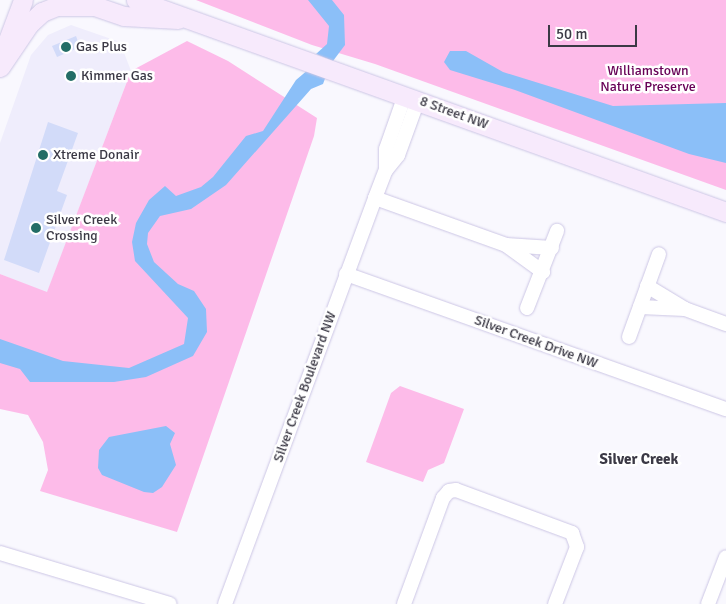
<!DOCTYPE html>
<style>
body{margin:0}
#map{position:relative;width:726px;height:604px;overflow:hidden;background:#f9f8fe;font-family:Signika,sans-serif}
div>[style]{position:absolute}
.built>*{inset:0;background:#efedfc}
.green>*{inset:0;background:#fdbbe9}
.water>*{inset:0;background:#8bbff8}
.building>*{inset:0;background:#d2dbf9}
.roads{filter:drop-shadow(0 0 1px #ccc6e5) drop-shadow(0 0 1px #ccc6e5)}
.street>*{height:14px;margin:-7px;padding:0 7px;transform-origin:7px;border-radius:7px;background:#fff}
.secondary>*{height:19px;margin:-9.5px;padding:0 9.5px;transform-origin:9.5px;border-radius:9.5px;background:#f7eafc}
.dots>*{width:14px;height:14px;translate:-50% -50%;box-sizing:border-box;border:2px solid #fff;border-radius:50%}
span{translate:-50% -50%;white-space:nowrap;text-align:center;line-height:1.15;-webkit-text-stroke:5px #fff;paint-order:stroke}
.poi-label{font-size:14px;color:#3b3945}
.left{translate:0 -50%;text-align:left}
.park-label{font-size:14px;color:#670156}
.street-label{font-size:14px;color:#3b3945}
.neighbourhood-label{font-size:15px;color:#3b3945;font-weight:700}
.scale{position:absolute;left:548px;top:25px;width:89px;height:22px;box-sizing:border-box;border:2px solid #3b3945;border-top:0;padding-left:6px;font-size:15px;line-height:18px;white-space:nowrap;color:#3b3945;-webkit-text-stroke:4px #fff;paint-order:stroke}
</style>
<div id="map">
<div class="built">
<div style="clip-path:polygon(71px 25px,120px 42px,131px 71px,47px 293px,0 274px,0 143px,31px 55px,48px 35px)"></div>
</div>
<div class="green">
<div style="clip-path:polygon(196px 0,726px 0,726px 190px,375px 64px,312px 45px)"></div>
<div style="clip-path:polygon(187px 41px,228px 61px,317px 118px,314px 136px,177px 532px,40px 491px,48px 470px,43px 442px,28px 415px,0 409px,0 274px,47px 292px,131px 71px)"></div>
<div style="clip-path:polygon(400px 386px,464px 409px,444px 463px,428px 470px,423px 482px,366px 462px,391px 393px)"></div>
</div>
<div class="water">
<div style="clip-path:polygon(308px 0,332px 0,344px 15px,345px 45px,333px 61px,316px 54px,327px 44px,329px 26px)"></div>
<div style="clip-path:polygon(450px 51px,466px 51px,503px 72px,613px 106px,726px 103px,726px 163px,689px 154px,515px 90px,450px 70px,444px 62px)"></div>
<div style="clip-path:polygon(309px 69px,326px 76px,323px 84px,311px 89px,226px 185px,191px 209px,160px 216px,148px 233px,147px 244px,154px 262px,178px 284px,194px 291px,206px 309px,207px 332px,193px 356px,146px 377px,114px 382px,30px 382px,20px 369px,0 363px,0 339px,63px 361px,129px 368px,184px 344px,188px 318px,135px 261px,132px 242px,136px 223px,149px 200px,165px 186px,176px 196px,201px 187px,213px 177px,246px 136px,263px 131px,296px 80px)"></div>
<div style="clip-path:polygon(166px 426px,175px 433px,170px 444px,176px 465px,162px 487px,153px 493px,144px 492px,102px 475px,98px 468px,99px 450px,109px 437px)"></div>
</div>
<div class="building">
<div style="clip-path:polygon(76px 36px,80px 47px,57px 57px,52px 46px)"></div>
<div style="clip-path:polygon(48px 122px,78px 133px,57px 191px,67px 195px,39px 273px,4px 260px)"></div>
</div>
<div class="roads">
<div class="street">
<div style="left:386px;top:170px;width:21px;rotate:-90deg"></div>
<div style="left:386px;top:149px;width:57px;rotate:-70.6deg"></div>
<div style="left:375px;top:198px;width:139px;rotate:19.7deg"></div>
<div style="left:506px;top:245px;width:46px;rotate:36.1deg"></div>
<div style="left:506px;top:245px;width:46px;rotate:3.7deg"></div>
<div style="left:346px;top:274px;width:403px;rotate:19.6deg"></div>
<div style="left:647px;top:286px;width:44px;rotate:31.2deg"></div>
<div style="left:685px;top:309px;width:44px;rotate:20.1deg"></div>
<div style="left:640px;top:307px;width:45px;rotate:2.5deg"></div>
<div style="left:527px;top:308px;width:83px;rotate:-68.7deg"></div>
<div style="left:629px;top:337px;width:88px;rotate:-70.1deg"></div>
<div style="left:0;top:553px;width:177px;rotate:16.7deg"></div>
<div style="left:225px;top:604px;width:433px;rotate:-69.7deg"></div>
<div style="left:375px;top:198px;width:30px;rotate:-69deg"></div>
<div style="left:386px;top:170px;width:19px;rotate:-51deg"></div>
<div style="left:398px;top:155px;width:59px;rotate:-70deg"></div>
<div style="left:404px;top:604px;width:113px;rotate:-69.8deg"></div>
<div style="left:443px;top:498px;width:9px;rotate:-49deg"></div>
<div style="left:449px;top:491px;width:7px;rotate:-8deg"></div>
<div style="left:456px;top:490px;width:124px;rotate:20.3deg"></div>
<div style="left:572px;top:533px;width:15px;rotate:70deg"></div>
<div style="left:577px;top:547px;width:61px;rotate:111.1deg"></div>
<div style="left:708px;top:604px;width:50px;rotate:-69deg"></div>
</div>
<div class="secondary">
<div style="left:136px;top:0;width:627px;rotate:19.76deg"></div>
<div style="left:83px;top:2px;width:43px;rotate:18.9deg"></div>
<div style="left:124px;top:16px;width:54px;rotate:3.2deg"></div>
<div style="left:5px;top:48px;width:51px;rotate:-69.4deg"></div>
<div style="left:0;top:67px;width:52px;rotate:-56deg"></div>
<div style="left:29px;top:24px;width:18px;rotate:-43deg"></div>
<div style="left:42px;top:12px;width:16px;rotate:-22deg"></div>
<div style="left:57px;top:6px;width:38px"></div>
</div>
</div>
<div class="dots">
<div style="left:66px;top:47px;background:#236d66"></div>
<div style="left:71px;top:76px;background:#236d66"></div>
<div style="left:43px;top:155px;background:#236d66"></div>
<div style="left:36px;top:228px;background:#236d66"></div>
</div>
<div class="poi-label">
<span class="left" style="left:76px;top:47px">Gas Plus</span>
<span class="left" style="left:81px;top:76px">Kimmer Gas</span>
<span class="left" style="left:53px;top:155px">Xtreme Donair</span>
<span class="left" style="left:46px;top:228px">Silver Creek<br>Crossing</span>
</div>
<div class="park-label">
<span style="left:648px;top:79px">Williamstown<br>Nature Preserve</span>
</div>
<div class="street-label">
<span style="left:454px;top:113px;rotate:20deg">8 Street NW</span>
<span style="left:536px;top:342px;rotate:20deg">Silver Creek Drive NW</span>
<span style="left:305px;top:387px;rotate:-70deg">Silver Creek Boulevard NW</span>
</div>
<div class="neighbourhood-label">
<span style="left:639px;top:460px">Silver Creek</span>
</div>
<div class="scale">50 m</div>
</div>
